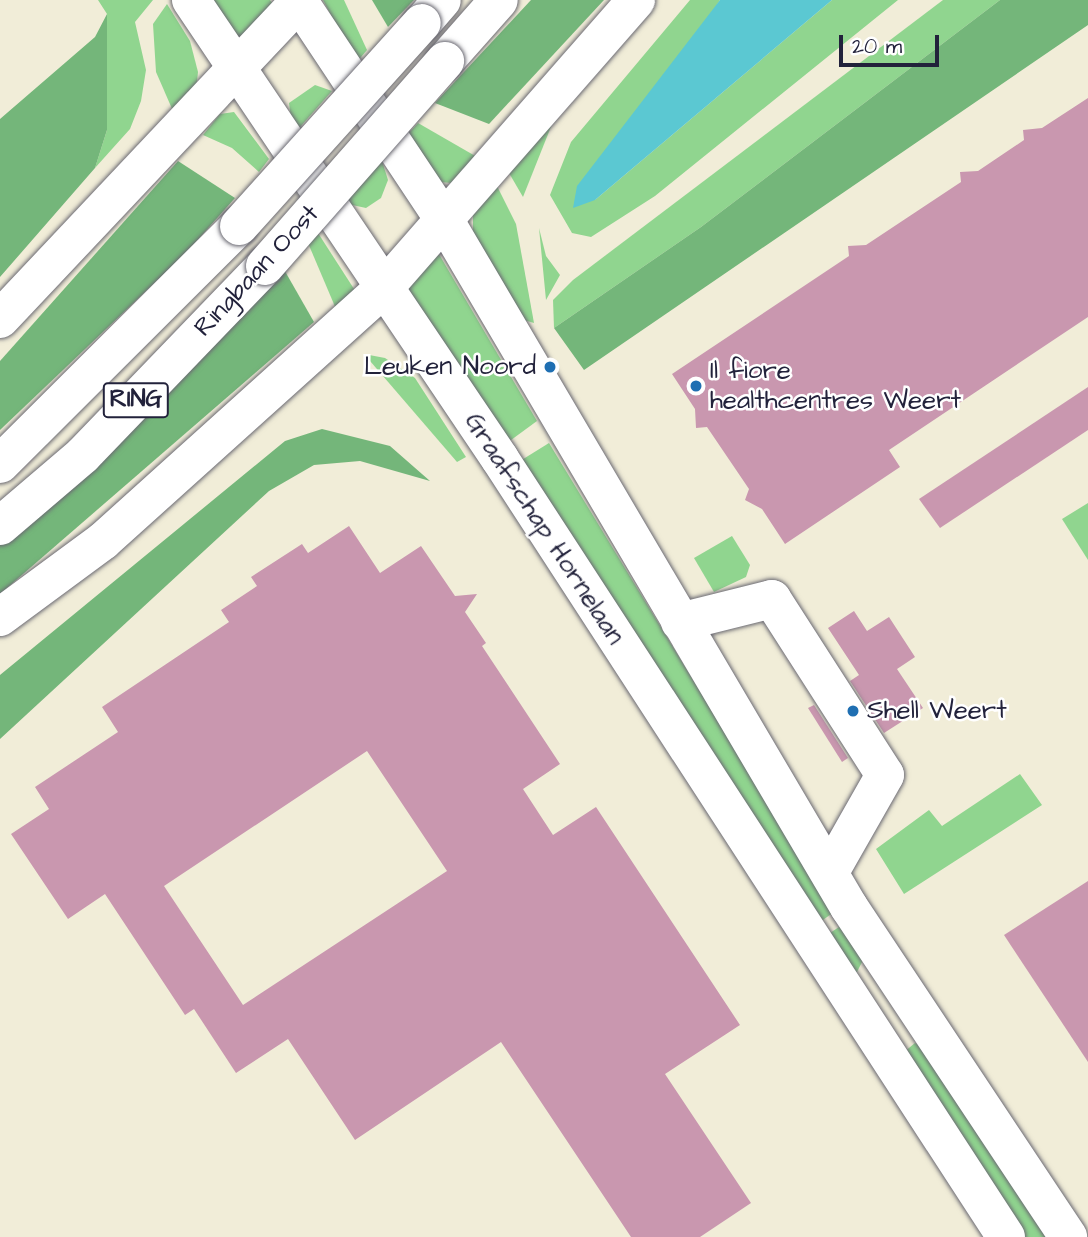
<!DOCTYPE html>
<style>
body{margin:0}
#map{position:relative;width:1088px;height:1237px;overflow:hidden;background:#f1edd8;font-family:"Architects Daughter",sans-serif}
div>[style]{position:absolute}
.green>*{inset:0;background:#90d58f}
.forest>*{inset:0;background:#74b67a}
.water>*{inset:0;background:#5bc8d2}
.building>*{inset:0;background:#c997af}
.roads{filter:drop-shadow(0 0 2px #6a6972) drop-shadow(0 0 2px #6a6972)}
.minor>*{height:38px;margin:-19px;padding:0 19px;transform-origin:19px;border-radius:19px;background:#fff}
.major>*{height:38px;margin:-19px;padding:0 19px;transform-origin:19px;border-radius:19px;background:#fff}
.bridges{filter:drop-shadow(0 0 2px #6a6972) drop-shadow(0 0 2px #6a6972)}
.major-bridge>*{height:38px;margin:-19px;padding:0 19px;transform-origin:19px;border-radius:19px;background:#fff}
.dots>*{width:19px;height:19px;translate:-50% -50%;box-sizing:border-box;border:4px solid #fff;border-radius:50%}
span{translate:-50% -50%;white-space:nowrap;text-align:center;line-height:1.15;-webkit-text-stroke:5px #fff;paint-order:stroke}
.shield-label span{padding:2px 5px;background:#fff;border:2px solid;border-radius:5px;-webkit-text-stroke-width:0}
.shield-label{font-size:24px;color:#22223b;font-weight:700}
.street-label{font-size:26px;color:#22223b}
.poi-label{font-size:26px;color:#22223b}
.right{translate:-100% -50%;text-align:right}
.left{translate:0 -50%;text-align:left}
.scale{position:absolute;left:839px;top:35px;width:100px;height:32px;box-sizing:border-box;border:4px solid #22223b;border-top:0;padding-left:9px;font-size:21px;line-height:24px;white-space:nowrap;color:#22223b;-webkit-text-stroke:5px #fff;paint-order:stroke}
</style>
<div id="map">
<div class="green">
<div style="clip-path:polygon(98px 0,153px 0,135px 22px,146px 70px,141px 101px,130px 129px,95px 168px,107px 130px,107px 14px)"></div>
<div style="clip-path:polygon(205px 0,270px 0,279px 12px,240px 53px)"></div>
<div style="clip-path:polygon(323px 0,344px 0,367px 50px,356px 63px)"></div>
<div style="clip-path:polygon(690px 0,720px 0,595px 200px,832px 0,898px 0,655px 196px,591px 237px,572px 233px,550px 195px,571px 142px)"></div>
<div style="clip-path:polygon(943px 0,1000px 0,701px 227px,554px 328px,553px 300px,573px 280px)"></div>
<div style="clip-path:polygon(167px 4px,190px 41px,198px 72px,196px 90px,173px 111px,156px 72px,153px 24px)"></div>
<div style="clip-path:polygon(315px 85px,332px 91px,293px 135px,289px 103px)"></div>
<div style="clip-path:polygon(566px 89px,523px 197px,502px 161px)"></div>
<div style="clip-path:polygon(234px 112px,269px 159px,259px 172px,232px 148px,203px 135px,220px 114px)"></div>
<div style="clip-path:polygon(418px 123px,477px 157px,452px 183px,440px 182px,405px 137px)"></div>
<div style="clip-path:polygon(382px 161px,388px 180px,381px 198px,366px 208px,343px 203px)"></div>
<div style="clip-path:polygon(492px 176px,516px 224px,534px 323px,517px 318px,473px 232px,473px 210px)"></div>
<div style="clip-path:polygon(539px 228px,546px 256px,560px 275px,546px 300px)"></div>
<div style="clip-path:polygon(318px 233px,356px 292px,339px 316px,308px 243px)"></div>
<div style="clip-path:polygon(433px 244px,537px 421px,500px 448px,396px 288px)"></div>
<div style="clip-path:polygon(364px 354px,385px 358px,415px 378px,466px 457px,457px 462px)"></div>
<div style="clip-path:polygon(549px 443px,834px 912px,816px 925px,512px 466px)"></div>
<div style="clip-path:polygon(1088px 503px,1088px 560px,1062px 519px)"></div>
<div style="clip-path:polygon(732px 536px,750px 565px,746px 577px,714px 592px,694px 558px)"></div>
<div style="clip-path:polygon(1020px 774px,1042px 805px,904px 894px,876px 849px,929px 810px,942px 826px)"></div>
<div style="clip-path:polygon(842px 925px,864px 958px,857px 972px,850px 972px,824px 937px)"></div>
<div style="clip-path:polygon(915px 1043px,921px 1046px,1049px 1237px,1023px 1237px,904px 1052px)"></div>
</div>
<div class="forest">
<div style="clip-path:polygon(372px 0,414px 0,388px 27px)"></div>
<div style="clip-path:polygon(531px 0,604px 0,489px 124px,435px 103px)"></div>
<div style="clip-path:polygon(1000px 0,1088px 0,1088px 25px,584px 370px,554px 328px,701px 227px)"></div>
<div style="clip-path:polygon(107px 14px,107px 130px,95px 168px,0 277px,0 119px,95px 37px)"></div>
<div style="clip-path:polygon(178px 161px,235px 198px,186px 253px,0 430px,0 361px)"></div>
<div style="clip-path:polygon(282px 266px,314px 322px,0 594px,0 535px)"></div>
<div style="clip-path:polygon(322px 429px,390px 446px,430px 481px,360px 461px,314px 465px,269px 491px,0 739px,0 675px,285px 441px)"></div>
</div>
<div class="water">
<div style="clip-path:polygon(720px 0,832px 0,595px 200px,573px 208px,577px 186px)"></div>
</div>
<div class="building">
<div style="clip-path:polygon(1088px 98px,1088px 317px,889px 450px,900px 467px,785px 544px,762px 509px,745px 500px,749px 489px,707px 427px,696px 428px,695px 409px,672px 374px,849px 256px,848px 246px,866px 245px,961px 182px,960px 172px,978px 171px,1024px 140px,1023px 130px,1042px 128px)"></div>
<div style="clip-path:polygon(1088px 387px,1088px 430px,940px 528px,919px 499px)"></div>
<div style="clip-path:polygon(evenodd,349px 526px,380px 573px,421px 546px,455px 596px,477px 594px,465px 612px,486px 643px,482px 646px,560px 764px,523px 789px,553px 835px,596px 807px,740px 1025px,665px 1074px,751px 1203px,700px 1237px,631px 1237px,501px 1042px,355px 1140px,288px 1039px,236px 1073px,194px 1009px,185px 1015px,105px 894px,68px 919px,11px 834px,49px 809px,35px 787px,118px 732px,102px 707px,229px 622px,221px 610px,257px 586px,251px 577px,302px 544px,308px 553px,349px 526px,367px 751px,447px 871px,243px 1005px,164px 886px,367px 751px)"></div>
<div style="clip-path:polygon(854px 611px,867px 631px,889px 617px,915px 657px,897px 669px,923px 708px,884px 733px,850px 681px,859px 675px,828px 628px)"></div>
<div style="clip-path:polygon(814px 705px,848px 758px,842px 762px,808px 708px)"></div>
<div style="clip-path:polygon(1088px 881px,1088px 1062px,1004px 935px)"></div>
</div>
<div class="roads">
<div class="minor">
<div style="left:191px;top:0;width:553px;rotate:56.05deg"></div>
<div style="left:500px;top:459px;width:928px;rotate:56.96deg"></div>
<div style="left:298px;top:0;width:265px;rotate:56.4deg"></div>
<div style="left:445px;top:221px;width:796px;rotate:59.51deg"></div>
<div style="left:849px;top:907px;width:396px;rotate:56.4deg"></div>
<div style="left:680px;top:622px;width:95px;rotate:-14deg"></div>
<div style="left:772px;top:599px;width:209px;rotate:57.3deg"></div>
<div style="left:885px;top:775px;width:112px;rotate:119.6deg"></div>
</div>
<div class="major">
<div style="left:422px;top:23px;width:30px;rotate:-49deg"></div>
<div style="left:445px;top:61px;width:81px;rotate:-48.5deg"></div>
<div style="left:0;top:319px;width:439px;rotate:-46.7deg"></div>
<div style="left:0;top:464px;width:337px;rotate:-44.9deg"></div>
<div style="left:0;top:526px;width:109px;rotate:-40.5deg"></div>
<div style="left:83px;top:455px;width:262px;rotate:-46.1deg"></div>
<div style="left:0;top:617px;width:128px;rotate:-36.4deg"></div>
<div style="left:103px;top:541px;width:380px;rotate:-42deg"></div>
<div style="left:385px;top:287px;width:381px;rotate:-48.8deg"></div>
</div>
</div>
<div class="bridges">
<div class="major-bridge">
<div style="left:239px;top:226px;width:273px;rotate:-48deg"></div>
<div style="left:265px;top:266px;width:273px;rotate:-48.7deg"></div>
</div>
</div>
<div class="dots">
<div style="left:550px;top:367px;background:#1f6fb2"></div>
<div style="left:696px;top:386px;background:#1f6fb2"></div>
<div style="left:853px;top:711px;background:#1f6fb2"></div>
</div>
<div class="shield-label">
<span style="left:136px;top:400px">RING</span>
</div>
<div class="street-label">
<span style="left:257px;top:271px;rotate:-47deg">Ringbaan Oost</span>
<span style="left:544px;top:529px;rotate:57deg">Graafschap Hornelaan</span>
</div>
<div class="poi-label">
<span class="right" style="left:536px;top:367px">Leuken Noord</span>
<span class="left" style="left:710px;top:386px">Il fiore<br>healthcentres Weert</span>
<span class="left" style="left:867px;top:711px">Shell Weert</span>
</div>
<div class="scale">20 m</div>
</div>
